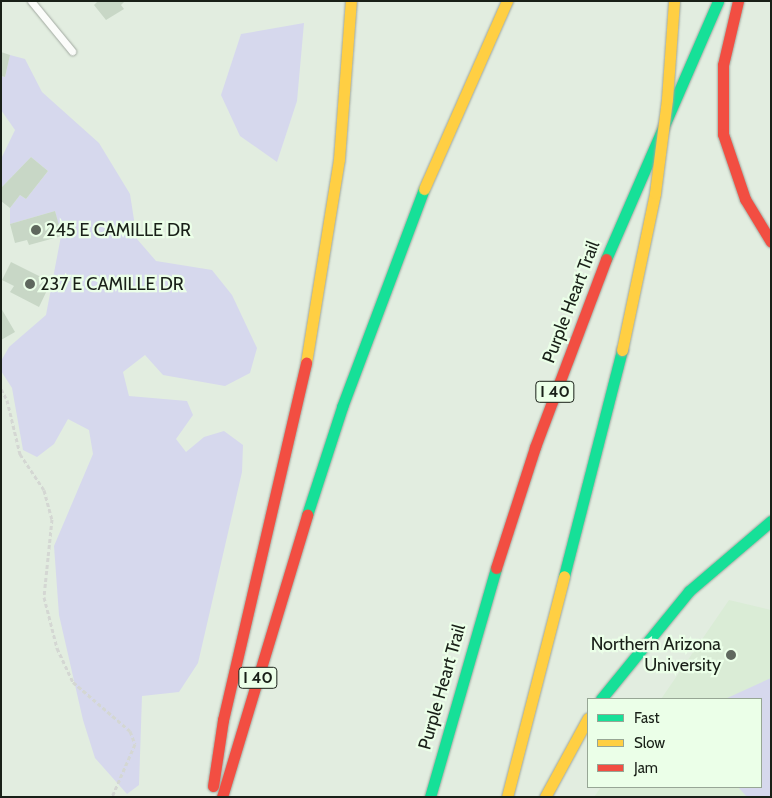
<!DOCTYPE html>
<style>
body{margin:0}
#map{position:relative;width:772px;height:798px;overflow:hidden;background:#e2ede0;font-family:Cabin,sans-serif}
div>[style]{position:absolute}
.built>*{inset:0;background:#daecd6}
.green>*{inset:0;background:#d6d8ed}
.building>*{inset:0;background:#c8d7c6}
.path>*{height:3px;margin-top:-1.5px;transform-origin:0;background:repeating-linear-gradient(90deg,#d4d7d3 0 4px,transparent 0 6.5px)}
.roads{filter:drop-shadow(0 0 1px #a0a89f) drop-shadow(0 0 1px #a0a89f)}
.lane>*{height:7px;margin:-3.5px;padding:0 3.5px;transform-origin:3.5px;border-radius:3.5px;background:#fbfcfa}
.fast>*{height:11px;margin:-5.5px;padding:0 5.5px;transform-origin:5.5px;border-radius:5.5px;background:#16e098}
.slow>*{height:11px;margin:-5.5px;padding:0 5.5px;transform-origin:5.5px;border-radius:5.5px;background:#ffcf43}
.jam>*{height:11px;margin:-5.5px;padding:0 5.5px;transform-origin:5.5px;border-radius:5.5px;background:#f24e42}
.bridges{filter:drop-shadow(0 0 1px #a0a89f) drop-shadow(0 0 1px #a0a89f)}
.slow-bridge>*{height:11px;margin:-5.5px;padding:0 5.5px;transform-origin:5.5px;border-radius:5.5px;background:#ffcf43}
.dots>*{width:14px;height:14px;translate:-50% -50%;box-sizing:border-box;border:2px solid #ebffe8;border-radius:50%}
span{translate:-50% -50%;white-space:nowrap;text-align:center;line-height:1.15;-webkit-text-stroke:4.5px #ebffe8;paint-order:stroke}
.shield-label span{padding:1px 4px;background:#ebffe8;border:1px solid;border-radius:4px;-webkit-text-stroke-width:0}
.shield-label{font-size:16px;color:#192018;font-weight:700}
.poi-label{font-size:18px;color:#192018}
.left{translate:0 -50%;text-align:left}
.right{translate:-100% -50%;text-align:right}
.street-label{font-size:18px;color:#192018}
.frame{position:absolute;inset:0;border:2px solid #192018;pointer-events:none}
.legend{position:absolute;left:587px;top:698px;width:175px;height:90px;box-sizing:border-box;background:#ebffe8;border:1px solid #97a695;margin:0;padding:6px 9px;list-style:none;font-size:15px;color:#192018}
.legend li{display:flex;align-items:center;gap:10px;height:25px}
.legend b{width:25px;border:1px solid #97a695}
</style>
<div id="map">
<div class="built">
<div style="clip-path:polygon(729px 600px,771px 610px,771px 797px,594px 797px,601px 787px,761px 787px,761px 699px,661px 699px)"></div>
</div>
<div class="green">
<div style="clip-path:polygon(304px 23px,297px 101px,277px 162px,240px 136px,221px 95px,241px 34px)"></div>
<div style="clip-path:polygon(10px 55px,25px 59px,42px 92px,99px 143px,130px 194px,137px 239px,156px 261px,212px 270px,232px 295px,257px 348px,250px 373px,225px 386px,163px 375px,145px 355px,123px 372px,129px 396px,187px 401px,193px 415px,176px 439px,186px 452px,204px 437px,224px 431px,243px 445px,242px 472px,198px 663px,179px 692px,142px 696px,139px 785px,127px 794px,95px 758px,83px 720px,59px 615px,54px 546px,93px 454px,89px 430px,68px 419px,54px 444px,37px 457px,23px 450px,12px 388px,1px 371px,1px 361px,9px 347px,46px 315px,61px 236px,55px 211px,10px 224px,10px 208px,20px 195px,26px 199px,48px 171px,31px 157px,1px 188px,1px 159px,15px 130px,1px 110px,1px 76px,5px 77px)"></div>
<div style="clip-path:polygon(771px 678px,771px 797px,747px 797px,738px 787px,761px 787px,761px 699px,725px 699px)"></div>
</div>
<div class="building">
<div style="clip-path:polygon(98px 1px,125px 1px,121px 5px,124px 9px,106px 20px,94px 5px)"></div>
<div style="clip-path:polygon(1px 52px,10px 55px,5px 77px,1px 76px)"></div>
<div style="clip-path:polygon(31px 157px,48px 171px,26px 199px,20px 195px,10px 208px,1px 201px,1px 188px)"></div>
<div style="clip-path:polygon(55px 211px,62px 236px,29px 245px,27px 240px,15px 243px,10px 224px)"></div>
<div style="clip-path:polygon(11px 262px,51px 282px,39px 307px,10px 292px,14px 286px,2px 280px)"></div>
<div style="clip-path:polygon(1px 308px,15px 332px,1px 340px)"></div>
</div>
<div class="path">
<div style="left:1px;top:389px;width:13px;rotate:61deg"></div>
<div style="left:7px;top:400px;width:56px;rotate:76.5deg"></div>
<div style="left:20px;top:454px;width:43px;rotate:56.3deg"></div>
<div style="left:44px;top:490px;width:30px;rotate:75deg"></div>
<div style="left:52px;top:519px;width:78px;rotate:95.9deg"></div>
<div style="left:44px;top:597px;width:53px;rotate:75.7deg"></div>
<div style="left:57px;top:648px;width:38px;rotate:65deg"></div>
<div style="left:73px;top:682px;width:75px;rotate:40.7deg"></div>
<div style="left:130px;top:731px;width:14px;rotate:69deg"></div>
<div style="left:135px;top:744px;width:58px;rotate:113.5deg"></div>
</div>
<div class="roads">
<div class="lane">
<div style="left:31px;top:1px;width:65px;rotate:50.6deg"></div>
</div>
<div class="fast">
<div style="left:606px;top:259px;width:281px;rotate:-66.5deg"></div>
<div style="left:307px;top:515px;width:114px;rotate:-72deg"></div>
<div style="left:342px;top:407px;width:233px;rotate:-69.4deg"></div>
<div style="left:564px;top:576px;width:233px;rotate:-75.6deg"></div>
<div style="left:601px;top:699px;width:139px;rotate:-50.8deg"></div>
<div style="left:689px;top:591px;width:108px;rotate:-40.5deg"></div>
<div style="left:430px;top:797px;width:238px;rotate:-73.9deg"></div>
</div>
<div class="slow">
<div style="left:424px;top:189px;width:206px;rotate:-66.2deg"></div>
<div style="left:306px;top:363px;width:207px;rotate:-80.8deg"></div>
<div style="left:339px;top:159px;width:158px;rotate:-85.7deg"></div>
<div style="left:507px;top:797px;width:228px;rotate:-75.5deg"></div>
<div style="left:545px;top:797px;width:90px;rotate:-61.4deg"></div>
</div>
<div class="jam">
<div style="left:738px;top:1px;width:66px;rotate:103.2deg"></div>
<div style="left:723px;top:65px;width:69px;rotate:90deg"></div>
<div style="left:723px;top:134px;width:69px;rotate:71.3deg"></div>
<div style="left:745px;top:199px;width:50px;rotate:58.8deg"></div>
<div style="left:496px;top:568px;width:127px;rotate:-72.1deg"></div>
<div style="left:535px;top:447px;width:201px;rotate:-69.3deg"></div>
<div style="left:213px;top:786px;width:67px;rotate:-81.4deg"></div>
<div style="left:223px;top:720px;width:367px;rotate:-76.9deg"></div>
<div style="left:222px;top:797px;width:295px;rotate:-73.2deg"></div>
</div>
</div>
<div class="bridges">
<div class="slow-bridge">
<div style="left:622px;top:350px;width:160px;rotate:-78.1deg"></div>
<div style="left:655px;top:193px;width:95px;rotate:-82.7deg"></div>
<div style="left:667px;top:99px;width:98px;rotate:-85.9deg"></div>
</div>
</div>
<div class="dots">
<div style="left:36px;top:230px;background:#5f685e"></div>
<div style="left:30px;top:284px;background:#5f685e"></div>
<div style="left:731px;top:655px;background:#5f685e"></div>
</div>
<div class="shield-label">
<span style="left:555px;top:392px">I 40</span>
<span style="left:258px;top:678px">I 40</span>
</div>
<div class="poi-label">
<span class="left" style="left:46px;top:230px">245 E CAMILLE DR</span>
<span class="left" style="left:40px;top:284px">237 E CAMILLE DR</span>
<span class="right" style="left:721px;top:655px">Northern Arizona<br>University</span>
</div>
<div class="street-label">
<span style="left:571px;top:302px;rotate:-69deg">Purple Heart Trail</span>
<span style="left:442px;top:687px;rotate:-74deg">Purple Heart Trail</span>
</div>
<div class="frame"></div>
<ul class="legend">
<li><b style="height:6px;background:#16e098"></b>Fast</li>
<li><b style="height:6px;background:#ffcf43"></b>Slow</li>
<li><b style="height:6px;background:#f24e42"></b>Jam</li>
</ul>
</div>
